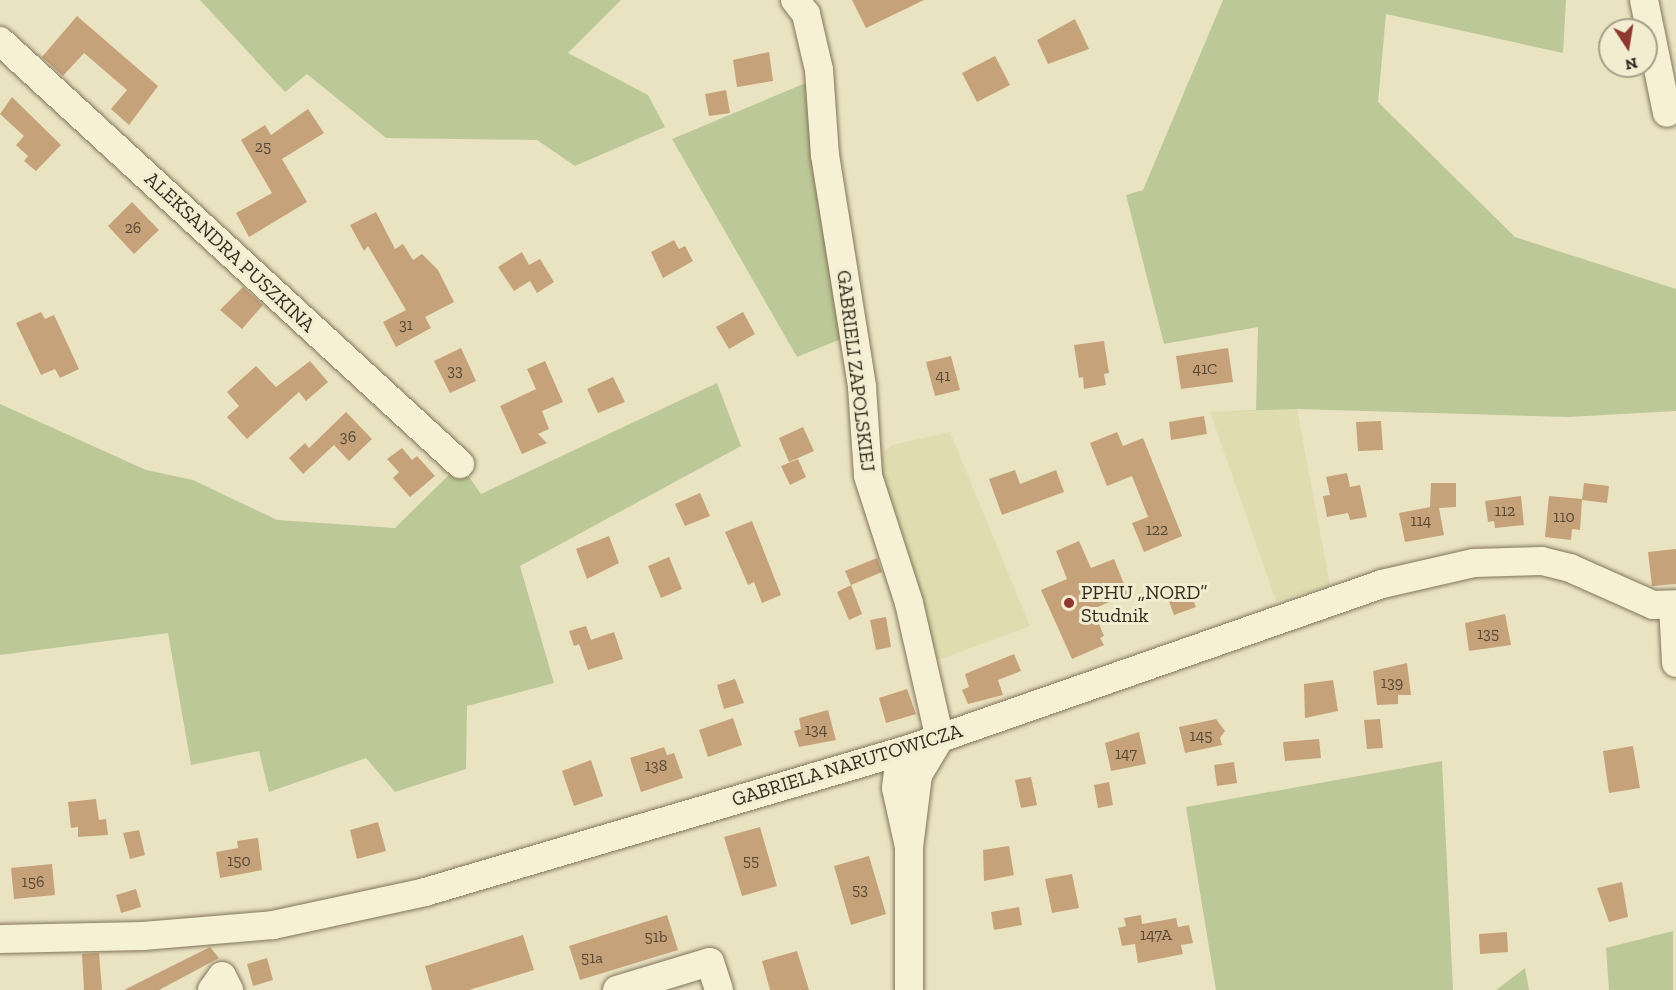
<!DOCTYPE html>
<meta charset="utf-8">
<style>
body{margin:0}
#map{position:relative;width:1676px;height:990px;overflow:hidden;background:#eae3c2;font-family:"Zilla Slab",serif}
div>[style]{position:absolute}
.farmland>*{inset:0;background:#dfddb0}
.green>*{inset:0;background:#bcc897}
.building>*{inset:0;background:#c6a27a}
.roads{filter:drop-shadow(0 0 2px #83745a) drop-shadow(0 0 2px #83745a)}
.minor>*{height:28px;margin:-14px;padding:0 14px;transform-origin:14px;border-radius:14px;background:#f6f0d4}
.dots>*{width:16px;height:16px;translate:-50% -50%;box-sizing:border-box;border:3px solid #f2ecd1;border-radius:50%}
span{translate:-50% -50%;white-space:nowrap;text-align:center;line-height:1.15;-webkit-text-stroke:6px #f2ecd1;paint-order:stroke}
.number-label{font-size:16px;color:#584935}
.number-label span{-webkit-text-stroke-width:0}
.street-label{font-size:20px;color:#342b1e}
.poi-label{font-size:20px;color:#342b1e}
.left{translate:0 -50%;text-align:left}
.north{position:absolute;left:1598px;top:18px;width:60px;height:60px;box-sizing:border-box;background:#f2ecd1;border:2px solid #a69f89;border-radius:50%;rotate:168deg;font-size:16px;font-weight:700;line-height:24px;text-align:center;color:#342b1e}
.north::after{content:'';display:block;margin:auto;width:21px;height:27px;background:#8e382e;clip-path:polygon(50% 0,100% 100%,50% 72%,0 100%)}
</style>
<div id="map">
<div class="farmland">
<div style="clip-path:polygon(1297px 409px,1330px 585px,1276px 601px,1210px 412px)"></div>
<div style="clip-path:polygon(950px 432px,1030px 626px,936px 661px,876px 460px,892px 445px)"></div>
</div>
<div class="green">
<div style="clip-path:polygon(200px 0,621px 0,568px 53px,648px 95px,665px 127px,575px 166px,537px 140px,386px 138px,307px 74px,285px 92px)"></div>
<div style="clip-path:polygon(1223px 0,1566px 0,1563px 53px,1386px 14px,1378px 102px,1515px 237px,1676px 289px,1676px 411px,1568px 417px,1297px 409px,1210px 412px,1256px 410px,1258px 327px,1164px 344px,1126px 195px,1143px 190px)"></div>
<div style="clip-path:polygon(808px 82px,841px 339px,797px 357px,672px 139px)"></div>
<div style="clip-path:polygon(717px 383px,741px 446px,520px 566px,554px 683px,467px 706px,466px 769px,395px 792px,366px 758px,269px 792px,259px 751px,191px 765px,168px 633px,0 655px,0 404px,146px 470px,193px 480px,277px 520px,395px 528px,460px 464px,481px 494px)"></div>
<div style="clip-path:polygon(1442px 761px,1453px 990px,1216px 990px,1186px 807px)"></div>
<div style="clip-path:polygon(1673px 931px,1673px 990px,1609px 990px,1606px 948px)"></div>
<div style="clip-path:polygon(1525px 968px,1529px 990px,1496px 990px)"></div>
</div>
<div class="building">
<div style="clip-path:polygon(852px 0,924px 0,866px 28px)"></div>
<div style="clip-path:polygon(77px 16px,158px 86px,129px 125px,111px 109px,127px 90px,84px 53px,63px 76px,42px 57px)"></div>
<div style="clip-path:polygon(1075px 19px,1089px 49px,1048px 64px,1037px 40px)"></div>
<div style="clip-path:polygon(769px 52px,773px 81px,737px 87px,733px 60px)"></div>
<div style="clip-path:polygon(995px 56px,1010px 85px,977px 102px,962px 73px)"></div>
<div style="clip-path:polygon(726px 90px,730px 113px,709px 116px,705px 94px)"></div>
<div style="clip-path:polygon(12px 97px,61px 145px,36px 171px,24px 161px,28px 156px,16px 145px,24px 136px,0 114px)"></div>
<div style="clip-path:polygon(308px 109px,324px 133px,282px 159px,307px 202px,249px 237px,236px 213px,272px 193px,241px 140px,265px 125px,271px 135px)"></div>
<div style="clip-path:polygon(132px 202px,159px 230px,134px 254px,108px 226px)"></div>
<div style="clip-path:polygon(376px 212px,395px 249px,403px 244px,413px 260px,422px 254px,438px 270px,454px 302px,425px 317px,431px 328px,396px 347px,383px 322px,406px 310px,368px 246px,364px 251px,350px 225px)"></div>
<div style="clip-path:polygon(674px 240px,679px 249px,685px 246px,693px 261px,663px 278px,651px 252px)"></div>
<div style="clip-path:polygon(522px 252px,529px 265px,540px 259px,554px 282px,537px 293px,530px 281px,514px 291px,498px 267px)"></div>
<div style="clip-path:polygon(243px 287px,263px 305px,242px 329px,220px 310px)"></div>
<div style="clip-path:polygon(41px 312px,45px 319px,54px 315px,79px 369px,60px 378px,55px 369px,41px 375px,16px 323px)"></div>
<div style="clip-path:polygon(743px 312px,755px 334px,729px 349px,716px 327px)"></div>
<div style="clip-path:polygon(1104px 341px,1109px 373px,1104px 374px,1106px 385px,1084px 389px,1083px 377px,1079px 378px,1074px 345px)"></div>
<div style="clip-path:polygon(461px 348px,476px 381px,450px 393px,434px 361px)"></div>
<div style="clip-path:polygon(1228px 348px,1233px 382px,1181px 389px,1176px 356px)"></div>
<div style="clip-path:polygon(951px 356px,960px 390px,935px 396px,926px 362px)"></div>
<div style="clip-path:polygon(310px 361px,328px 382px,306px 401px,299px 392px,247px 439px,227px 417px,239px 406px,227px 392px,256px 366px,276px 387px)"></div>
<div style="clip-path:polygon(545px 361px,563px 402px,542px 411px,549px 429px,538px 434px,547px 443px,522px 454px,500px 406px,536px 389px,527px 369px)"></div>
<div style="clip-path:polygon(613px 377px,625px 402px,598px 413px,587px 389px)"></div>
<div style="clip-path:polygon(346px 412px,372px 439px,349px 461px,334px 445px,303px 474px,289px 458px,305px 443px,309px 448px)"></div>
<div style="clip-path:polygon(1204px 416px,1207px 434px,1171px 440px,1169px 422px)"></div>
<div style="clip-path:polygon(1381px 421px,1383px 450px,1358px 451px,1356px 422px)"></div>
<div style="clip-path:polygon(803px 427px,814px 451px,789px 462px,779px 438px)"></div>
<div style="clip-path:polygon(1117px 432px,1123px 446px,1143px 438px,1182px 536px,1144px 552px,1132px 523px,1148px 517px,1132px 476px,1107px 486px,1090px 443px)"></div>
<div style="clip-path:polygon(402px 448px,412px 460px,417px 456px,435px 476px,410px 497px,393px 478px,399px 472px,387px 459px)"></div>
<div style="clip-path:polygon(798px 459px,806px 477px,790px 485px,781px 466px)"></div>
<div style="clip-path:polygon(1015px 470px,1020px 484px,1056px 470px,1064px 492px,1002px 515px,989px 479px)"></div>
<div style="clip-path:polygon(1347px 473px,1350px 487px,1360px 485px,1367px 517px,1350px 520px,1348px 513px,1327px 517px,1323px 496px,1330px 495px,1326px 477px)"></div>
<div style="clip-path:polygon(1431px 483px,1456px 483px,1456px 507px,1439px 508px,1444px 535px,1405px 542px,1399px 513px,1430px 507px)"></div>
<div style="clip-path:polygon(1584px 483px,1609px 486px,1607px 503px,1582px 500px,1580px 530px,1572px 529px,1571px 540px,1545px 537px,1549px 496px,1582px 499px)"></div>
<div style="clip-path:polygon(700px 493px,710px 516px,685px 526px,675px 504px)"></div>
<div style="clip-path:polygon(1521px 496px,1524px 525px,1495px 528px,1494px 521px,1488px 522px,1485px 501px)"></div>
<div style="clip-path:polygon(752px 521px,781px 595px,762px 603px,754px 582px,748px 585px,725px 532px)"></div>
<div style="clip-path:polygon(609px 536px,619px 563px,587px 579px,576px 549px)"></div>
<div style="clip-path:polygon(1079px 541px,1091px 568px,1114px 559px,1128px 594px,1093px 609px,1104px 636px,1100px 638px,1104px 645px,1072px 659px,1041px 590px,1067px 579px,1056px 551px)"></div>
<div style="clip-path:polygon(1676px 549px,1676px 584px,1652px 586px,1648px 552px)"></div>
<div style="clip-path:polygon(669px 557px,682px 589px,661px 598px,648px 566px)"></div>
<div style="clip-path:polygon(877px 558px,882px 572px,851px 585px,845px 571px)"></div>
<div style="clip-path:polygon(851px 585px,862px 614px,849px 620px,837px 592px)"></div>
<div style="clip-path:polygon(1188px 588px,1196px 607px,1174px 615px,1167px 596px)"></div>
<div style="clip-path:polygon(1505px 614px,1511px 645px,1469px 651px,1465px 623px)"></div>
<div style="clip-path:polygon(886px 617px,891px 647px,876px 650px,870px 620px)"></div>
<div style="clip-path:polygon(586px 626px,591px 640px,574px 646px,569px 631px)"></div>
<div style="clip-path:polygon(614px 632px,623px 659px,588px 670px,579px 644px)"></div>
<div style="clip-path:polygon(1014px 654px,1021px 671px,998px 680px,1003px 695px,968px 704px,962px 690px,969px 687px,965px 674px)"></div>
<div style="clip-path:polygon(1407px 663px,1411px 695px,1398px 695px,1398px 704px,1377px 705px,1373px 671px)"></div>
<div style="clip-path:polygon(735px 679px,744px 703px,724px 709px,717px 685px)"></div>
<div style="clip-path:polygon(1333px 680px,1338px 711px,1305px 718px,1304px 684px)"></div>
<div style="clip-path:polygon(907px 689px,916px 714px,886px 723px,879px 698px)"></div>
<div style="clip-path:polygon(828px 710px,836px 740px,799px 747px,794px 731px,801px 729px,799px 718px)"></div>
<div style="clip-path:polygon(733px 718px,742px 745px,708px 757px,699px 730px)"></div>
<div style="clip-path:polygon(1216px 719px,1225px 731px,1220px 738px,1222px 745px,1185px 753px,1179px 727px)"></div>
<div style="clip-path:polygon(1380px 719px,1383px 748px,1367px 749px,1364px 720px)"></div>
<div style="clip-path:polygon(1139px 732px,1146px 764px,1111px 771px,1105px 743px)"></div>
<div style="clip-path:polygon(1319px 739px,1321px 758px,1285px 761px,1283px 742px)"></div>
<div style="clip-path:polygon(1633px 746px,1640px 788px,1609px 793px,1603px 751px)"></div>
<div style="clip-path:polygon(664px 747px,667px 755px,674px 753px,683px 778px,641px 792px,630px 758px)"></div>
<div style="clip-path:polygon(591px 760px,603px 796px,574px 806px,562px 771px)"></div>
<div style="clip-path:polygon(1234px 762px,1237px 783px,1217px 786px,1214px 765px)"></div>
<div style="clip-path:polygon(1031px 777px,1037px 805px,1021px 808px,1015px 780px)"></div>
<div style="clip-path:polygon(1109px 782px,1113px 805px,1098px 808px,1094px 785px)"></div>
<div style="clip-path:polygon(96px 799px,99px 820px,106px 819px,108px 835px,78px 837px,78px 827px,71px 828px,68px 802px)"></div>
<div style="clip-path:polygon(378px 822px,386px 851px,357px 859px,350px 830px)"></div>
<div style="clip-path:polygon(760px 827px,777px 886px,742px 896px,724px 837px)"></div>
<div style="clip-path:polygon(139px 830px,145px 855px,130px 859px,123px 833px)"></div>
<div style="clip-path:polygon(258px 838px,262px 870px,220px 878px,216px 852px,238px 848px,237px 841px)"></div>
<div style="clip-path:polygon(1009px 846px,1014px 875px,984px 881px,983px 850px)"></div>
<div style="clip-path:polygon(869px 856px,886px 914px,851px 925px,834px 866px)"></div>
<div style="clip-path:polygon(52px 864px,55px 895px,14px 899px,11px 868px)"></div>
<div style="clip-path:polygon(1072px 874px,1079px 908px,1052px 913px,1045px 879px)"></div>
<div style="clip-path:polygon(1622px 882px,1628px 917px,1609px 922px,1597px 888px)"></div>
<div style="clip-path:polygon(136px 889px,141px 907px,121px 913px,116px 895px)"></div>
<div style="clip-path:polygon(1019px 907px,1022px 925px,994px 930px,991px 912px)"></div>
<div style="clip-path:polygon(667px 915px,678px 950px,580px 980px,569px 946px)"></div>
<div style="clip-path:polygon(1141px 915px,1142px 924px,1176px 918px,1178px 927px,1189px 925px,1193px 943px,1181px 945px,1183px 954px,1138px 963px,1135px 944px,1122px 946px,1118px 928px,1126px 926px,1124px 918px)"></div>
<div style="clip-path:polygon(1507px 932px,1508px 952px,1480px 954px,1479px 934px)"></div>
<div style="clip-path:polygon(523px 935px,534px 970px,469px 990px,432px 990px,425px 966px)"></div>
<div style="clip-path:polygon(210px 947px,219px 958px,159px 990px,124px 990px)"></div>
<div style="clip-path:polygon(797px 951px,809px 990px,770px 990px,762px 961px)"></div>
<div style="clip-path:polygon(99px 953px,102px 990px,84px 990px,82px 954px)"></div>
<div style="clip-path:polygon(267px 958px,273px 980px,253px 986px,247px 964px)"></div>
</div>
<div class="roads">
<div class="minor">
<div style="left:795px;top:0;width:18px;rotate:52deg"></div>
<div style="left:806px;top:14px;width:57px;rotate:76.9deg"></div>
<div style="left:819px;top:70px;width:85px;rotate:86deg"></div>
<div style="left:825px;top:155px;width:235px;rotate:80.9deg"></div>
<div style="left:862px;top:387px;width:89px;rotate:86.1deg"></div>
<div style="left:868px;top:476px;width:133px;rotate:72.1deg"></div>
<div style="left:909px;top:603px;width:126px;rotate:77.2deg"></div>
<div style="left:937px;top:726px;width:14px;rotate:82deg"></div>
<div style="left:939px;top:740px;width:41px;rotate:121deg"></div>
<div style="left:1644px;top:0;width:115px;rotate:78.5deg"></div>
<div style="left:0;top:41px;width:625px;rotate:42.6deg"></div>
<div style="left:1673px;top:605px;width:58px;rotate:87deg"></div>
<div style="left:909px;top:847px;width:60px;rotate:-102.4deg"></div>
<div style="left:896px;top:788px;width:23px;rotate:-83deg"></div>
<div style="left:899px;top:765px;width:19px;rotate:-58deg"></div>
<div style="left:909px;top:749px;width:28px;rotate:71deg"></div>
<div style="left:918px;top:775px;width:73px;rotate:97.1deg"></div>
<div style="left:909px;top:847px;width:143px;rotate:90deg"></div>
<div style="left:0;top:939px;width:143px;rotate:-1.2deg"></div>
<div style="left:143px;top:936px;width:130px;rotate:-4.8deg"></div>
<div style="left:273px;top:925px;width:156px;rotate:-12.2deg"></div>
<div style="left:425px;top:892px;width:505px;rotate:-16.46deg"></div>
<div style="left:909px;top:749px;width:501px;rotate:-19.23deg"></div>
<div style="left:1382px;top:584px;width:94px;rotate:-12.9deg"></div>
<div style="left:1474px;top:563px;width:68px;rotate:-1.7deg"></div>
<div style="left:1542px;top:561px;width:29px;rotate:14deg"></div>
<div style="left:1570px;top:568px;width:91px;rotate:24deg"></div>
<div style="left:1653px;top:605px;width:23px;rotate:-2deg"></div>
<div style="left:212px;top:990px;width:17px;rotate:-54deg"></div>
<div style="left:222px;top:976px;width:16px;rotate:63deg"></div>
<div style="left:617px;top:990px;width:97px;rotate:-16.8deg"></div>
<div style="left:710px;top:962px;width:29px;rotate:72deg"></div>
</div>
</div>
<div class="dots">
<div style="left:1069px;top:603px;background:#8e382e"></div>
</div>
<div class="number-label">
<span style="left:263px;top:147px">25</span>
<span style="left:133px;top:228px">26</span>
<span style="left:406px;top:325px">31</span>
<span style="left:1205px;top:369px">41C</span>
<span style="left:455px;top:371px">33</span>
<span style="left:943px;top:376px">41</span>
<span style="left:348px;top:437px">36</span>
<span style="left:1505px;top:511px">112</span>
<span style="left:1564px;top:517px">110</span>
<span style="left:1421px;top:521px">114</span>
<span style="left:1157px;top:530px">122</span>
<span style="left:1488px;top:634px">135</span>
<span style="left:1392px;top:683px">139</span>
<span style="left:816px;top:730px">134</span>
<span style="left:1201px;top:736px">145</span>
<span style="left:1126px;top:754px">147</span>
<span style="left:656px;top:766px">138</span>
<span style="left:239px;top:861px">150</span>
<span style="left:751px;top:861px">55</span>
<span style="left:33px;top:882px">156</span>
<span style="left:860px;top:890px">53</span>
<span style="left:1156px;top:935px">147A</span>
<span style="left:656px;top:937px">51b</span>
<span style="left:592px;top:958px">51a</span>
</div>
<div class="street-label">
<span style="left:230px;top:252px;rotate:43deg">ALEKSANDRA PUSZKINA</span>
<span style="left:856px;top:371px;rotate:83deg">GABRIELI ZAPOLSKIEJ</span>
<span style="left:847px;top:765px;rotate:-17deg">GABRIELA NARUTOWICZA</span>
</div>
<div class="poi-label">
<span class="left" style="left:1081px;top:604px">PPHU „NORD”<br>Studnik</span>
</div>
<div class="north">N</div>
</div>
